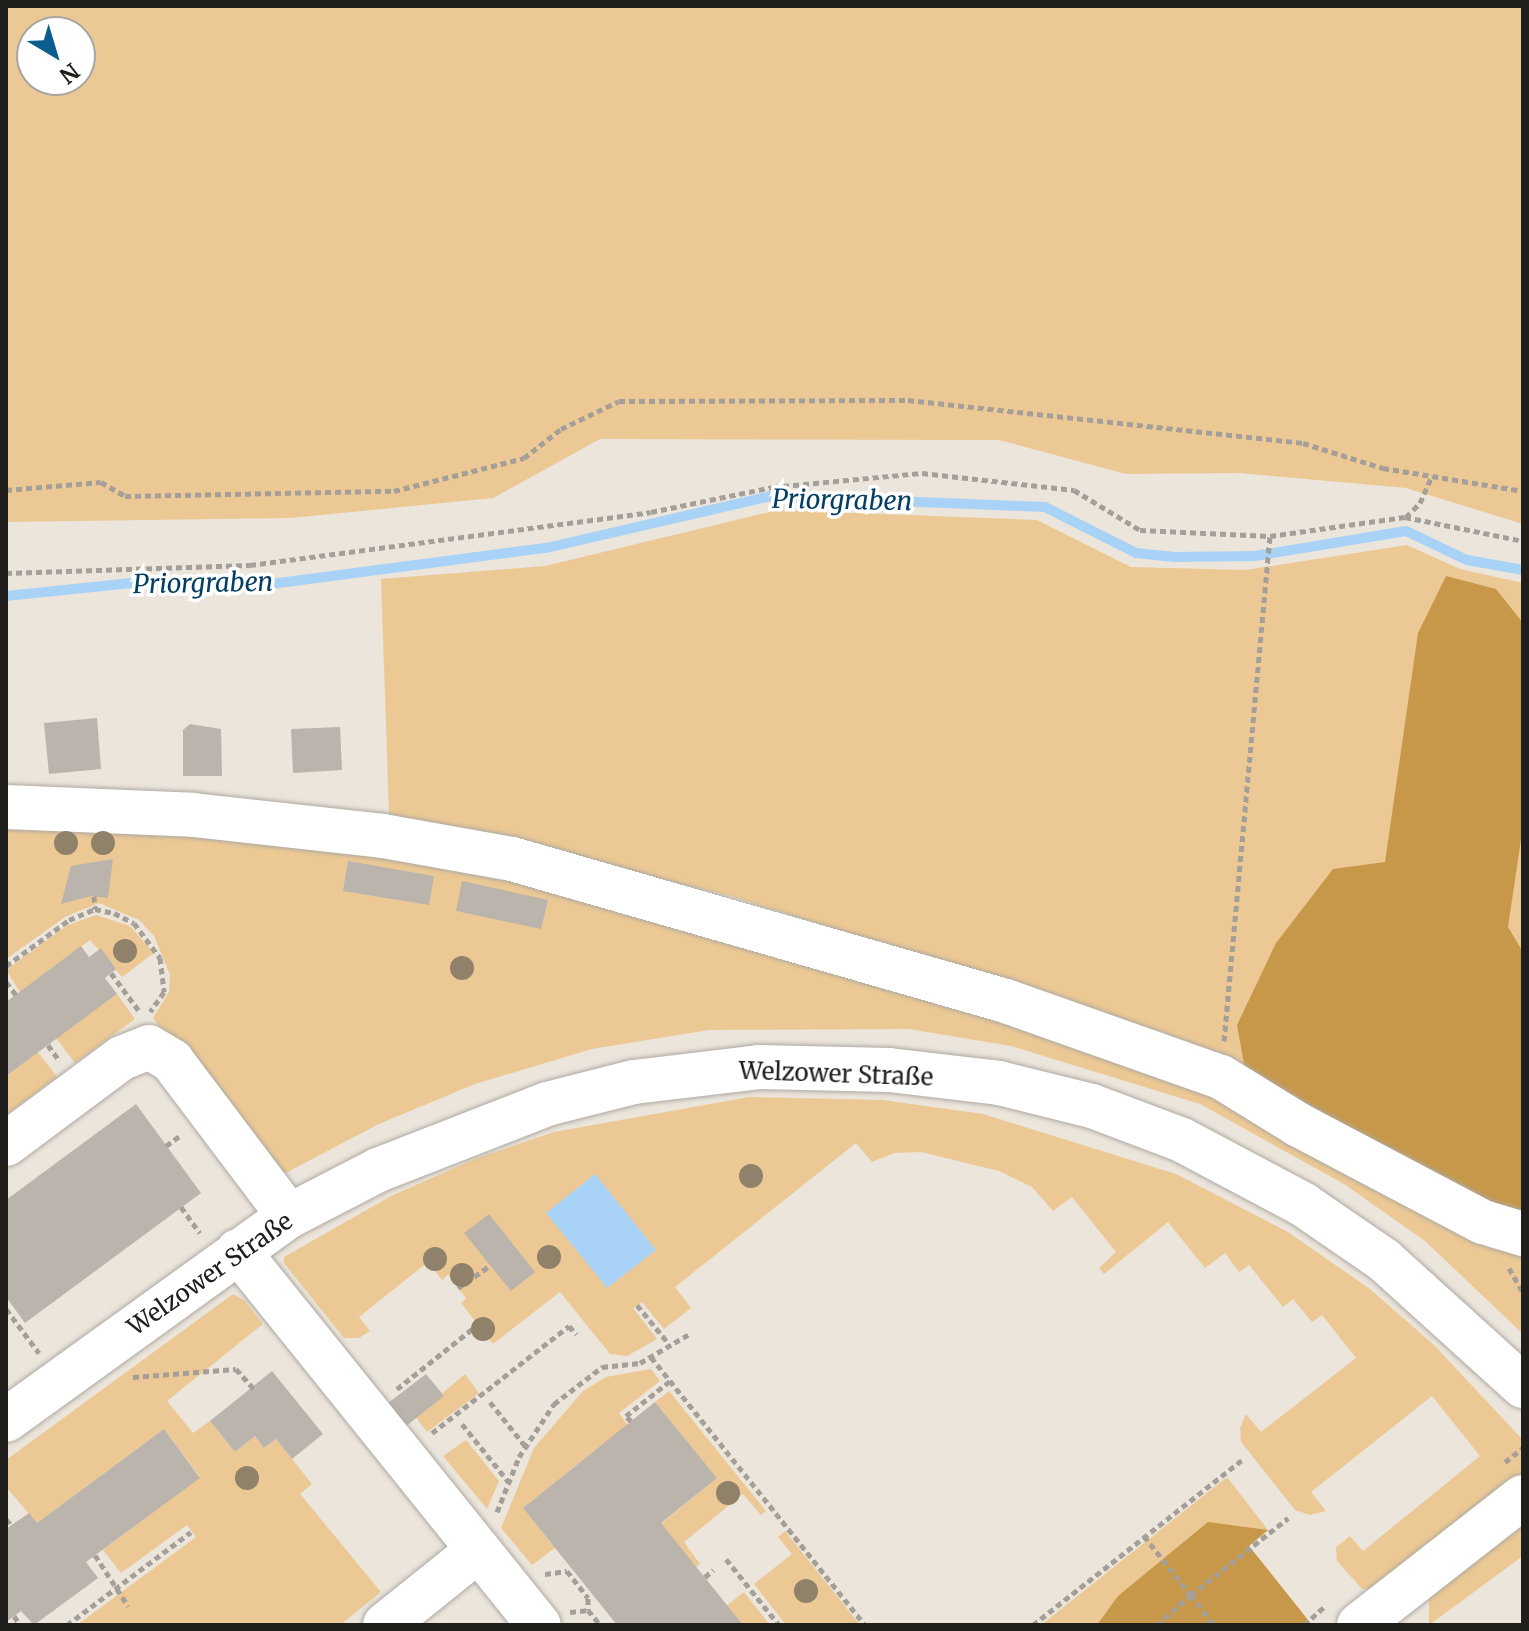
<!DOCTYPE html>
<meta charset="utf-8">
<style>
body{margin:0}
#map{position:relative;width:1529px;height:1631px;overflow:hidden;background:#ebe5dc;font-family:Merriweather,serif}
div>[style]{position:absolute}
.green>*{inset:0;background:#ecc994}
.forest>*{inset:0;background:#c7984a}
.water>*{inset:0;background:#a9d3f6}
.stream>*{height:10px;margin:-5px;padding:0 5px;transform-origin:5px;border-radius:5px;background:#a9d3f6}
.building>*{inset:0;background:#bab4ac}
.path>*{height:5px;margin-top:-2.5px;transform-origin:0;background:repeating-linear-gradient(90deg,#a49f99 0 6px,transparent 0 10px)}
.roads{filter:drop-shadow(0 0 2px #aea9a1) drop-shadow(0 0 2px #aea9a1)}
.minor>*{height:44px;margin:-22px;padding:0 22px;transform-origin:22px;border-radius:22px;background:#fff}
.trees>*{width:24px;height:24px;margin:-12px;border-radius:50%;background:#8f816a}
span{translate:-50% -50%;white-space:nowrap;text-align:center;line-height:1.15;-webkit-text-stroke:7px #fff;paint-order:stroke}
.street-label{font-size:24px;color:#201e1b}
.water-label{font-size:26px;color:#033f64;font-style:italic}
.frame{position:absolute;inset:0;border:8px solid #201e1b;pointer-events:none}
.north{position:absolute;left:16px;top:16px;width:80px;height:80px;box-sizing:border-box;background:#fff;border:2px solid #a6a5a4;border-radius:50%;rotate:142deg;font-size:22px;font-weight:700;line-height:32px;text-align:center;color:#201e1b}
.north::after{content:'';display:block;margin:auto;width:28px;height:36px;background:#0b5d8f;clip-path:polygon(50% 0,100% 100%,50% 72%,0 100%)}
</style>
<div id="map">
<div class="green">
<div style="clip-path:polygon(evenodd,6px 6px,1523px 6px,1523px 524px,1406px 488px,1240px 473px,1126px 474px,999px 440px,600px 439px,493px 498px,291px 518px,6px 522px,6px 6px,32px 32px,80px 32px,80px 80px,32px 80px,32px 32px)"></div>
<div style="clip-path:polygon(778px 510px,1037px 520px,1131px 567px,1245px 570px,1407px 545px,1460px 569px,1523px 583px,1523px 1203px,1163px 1032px,731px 896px,389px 814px,381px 579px,545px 566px)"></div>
<div style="clip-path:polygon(61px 820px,509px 871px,1152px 1055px,1523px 1240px,1523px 1334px,1425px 1241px,1344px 1184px,1200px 1104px,1011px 1046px,909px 1029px,709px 1030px,592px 1049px,475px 1084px,379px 1124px,274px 1179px,153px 1018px,169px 992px,170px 975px,154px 936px,139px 920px,99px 903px,65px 917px,6px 959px,6px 822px)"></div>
<div style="clip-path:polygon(96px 915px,130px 926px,154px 953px,122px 977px,90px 940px,20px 992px,6px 970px,68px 925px)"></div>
<div style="clip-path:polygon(117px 994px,135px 1019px,75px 1063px,56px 1038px)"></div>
<div style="clip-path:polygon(38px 1052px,57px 1077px,6px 1115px,6px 1076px)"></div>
<div style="clip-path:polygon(749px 1097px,883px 1100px,983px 1114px,1176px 1174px,1288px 1232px,1370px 1289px,1434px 1345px,1523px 1440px,1523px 1476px,1379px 1590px,1362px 1589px,1337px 1561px,1336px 1547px,1350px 1536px,1363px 1551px,1480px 1456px,1432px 1396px,1311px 1492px,1326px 1511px,1310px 1515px,1295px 1510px,1241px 1442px,1240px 1428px,1246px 1414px,1261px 1432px,1356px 1358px,1322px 1315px,1312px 1322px,1293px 1299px,1283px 1307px,1249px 1265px,1239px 1272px,1225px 1253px,1205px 1268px,1168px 1222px,1104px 1274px,1099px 1268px,1116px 1252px,1072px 1197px,1053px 1211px,1032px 1187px,999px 1171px,921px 1152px,894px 1153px,872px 1162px,856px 1143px,675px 1287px,691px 1308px,664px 1329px,642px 1302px,633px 1308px,657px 1339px,627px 1356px,610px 1354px,560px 1292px,493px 1344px,461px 1303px,466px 1298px,448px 1275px,442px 1280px,428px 1262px,359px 1317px,370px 1331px,359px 1338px,344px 1338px,284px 1263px,284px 1257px,391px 1196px,475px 1159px,554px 1132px)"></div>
<div style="clip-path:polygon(233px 1294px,244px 1300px,263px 1324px,167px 1401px,193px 1433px,210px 1421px,235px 1452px,255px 1436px,265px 1448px,276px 1439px,312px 1484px,300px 1494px,381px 1592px,340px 1625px,77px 1625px,196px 1537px,187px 1525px,121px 1573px,103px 1550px,200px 1477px,164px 1429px,37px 1523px,6px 1487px,6px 1460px)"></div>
<div style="clip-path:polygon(651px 1369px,660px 1381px,619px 1413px,633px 1432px,601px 1445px,523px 1508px,555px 1548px,532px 1565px,501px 1528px,534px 1448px,583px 1391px,606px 1377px)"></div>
<div style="clip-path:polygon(465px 1374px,479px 1393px,427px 1432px,415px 1416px)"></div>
<div style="clip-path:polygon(669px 1391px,766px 1511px,761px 1515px,743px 1494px,684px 1542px,700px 1564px,688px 1573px,658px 1519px,662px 1523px,717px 1478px,655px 1402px)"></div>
<div style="clip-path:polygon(466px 1440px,499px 1481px,487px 1509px,443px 1456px)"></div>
<div style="clip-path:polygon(1227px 1477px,1268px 1530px,1249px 1546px,1312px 1625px,1041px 1625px)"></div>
<div style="clip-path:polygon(1523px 1516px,1523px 1556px,1429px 1625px,1429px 1591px)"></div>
<div style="clip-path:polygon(785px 1531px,809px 1561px,860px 1625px,786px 1625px,754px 1584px,792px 1554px,778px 1537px)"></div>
<div style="clip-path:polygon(744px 1592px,770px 1625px,740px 1625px,725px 1607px)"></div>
</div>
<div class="forest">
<div style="clip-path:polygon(1446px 576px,1496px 589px,1523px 623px,1523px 826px,1508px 927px,1523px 952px,1521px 1226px,1247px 1081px,1237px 1025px,1276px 943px,1333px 869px,1385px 862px,1418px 633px)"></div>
<div style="clip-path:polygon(1208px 1522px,1268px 1530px,1249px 1546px,1312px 1625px,1097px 1625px,1118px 1596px)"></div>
</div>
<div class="water">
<div style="clip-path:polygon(595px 1174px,656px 1250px,607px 1288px,546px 1213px)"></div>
</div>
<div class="stream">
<div style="left:6px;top:596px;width:146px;rotate:-5.9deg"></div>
<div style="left:151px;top:581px;width:105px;rotate:2.7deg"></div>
<div style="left:256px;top:586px;width:292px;rotate:-7.5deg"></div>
<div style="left:546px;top:548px;width:231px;rotate:-13deg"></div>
<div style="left:771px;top:496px;width:274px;rotate:2.3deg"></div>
<div style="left:1045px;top:507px;width:102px;rotate:26.8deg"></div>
<div style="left:1136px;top:553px;width:39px;rotate:6deg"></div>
<div style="left:1175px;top:557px;width:80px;rotate:-0.7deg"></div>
<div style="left:1255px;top:556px;width:153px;rotate:-9.4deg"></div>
<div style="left:1406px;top:531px;width:68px;rotate:25.4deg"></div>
<div style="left:1467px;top:560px;width:57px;rotate:10.1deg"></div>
</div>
<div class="building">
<div style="clip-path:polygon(97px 718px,101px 769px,49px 774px,44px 723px)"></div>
<div style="clip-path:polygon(190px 724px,221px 729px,222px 776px,183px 776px,183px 730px)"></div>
<div style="clip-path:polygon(340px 727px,342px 770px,293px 773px,291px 729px)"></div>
<div style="clip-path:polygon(113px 859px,108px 898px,91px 896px,61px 904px,71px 866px)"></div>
<div style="clip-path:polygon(348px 861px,434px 876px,429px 905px,343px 891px)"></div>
<div style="clip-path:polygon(462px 881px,548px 900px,541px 929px,456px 911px)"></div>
<div style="clip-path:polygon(81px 946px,89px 957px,101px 948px,116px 969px,105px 978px,117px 994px,6px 1076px,6px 1002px)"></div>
<div style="clip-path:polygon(136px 1104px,201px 1193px,25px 1323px,6px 1297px,6px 1200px)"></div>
<div style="clip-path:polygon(489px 1214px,535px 1272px,511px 1291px,464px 1233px)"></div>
<div style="clip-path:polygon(272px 1371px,323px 1434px,292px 1459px,276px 1439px,264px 1448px,255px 1436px,235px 1452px,210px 1421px)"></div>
<div style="clip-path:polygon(426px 1374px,444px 1396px,401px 1430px,383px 1407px)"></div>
<div style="clip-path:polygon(655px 1402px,717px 1478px,661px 1523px,743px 1625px,617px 1625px,523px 1508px)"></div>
<div style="clip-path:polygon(164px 1429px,200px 1478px,86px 1562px,98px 1578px,34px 1625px,21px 1611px,6px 1622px,6px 1529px,29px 1513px,37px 1523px)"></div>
</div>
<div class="path">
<div style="left:6px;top:490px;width:95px;rotate:-4.8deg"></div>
<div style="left:101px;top:482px;width:28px;rotate:30deg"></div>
<div style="left:125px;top:496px;width:269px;rotate:-1.1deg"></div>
<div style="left:394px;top:491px;width:134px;rotate:-14.2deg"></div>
<div style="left:524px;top:458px;width:47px;rotate:-38.1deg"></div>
<div style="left:561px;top:429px;width:64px;rotate:-25.8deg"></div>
<div style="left:619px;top:401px;width:289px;rotate:-0.2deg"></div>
<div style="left:908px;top:400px;width:397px;rotate:6.2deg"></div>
<div style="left:1303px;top:443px;width:84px;rotate:17.4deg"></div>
<div style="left:1383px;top:468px;width:142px;rotate:9.3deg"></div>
<div style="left:1406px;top:517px;width:20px;rotate:-45deg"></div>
<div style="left:1420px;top:503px;width:30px;rotate:-66deg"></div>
<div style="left:6px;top:573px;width:244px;rotate:-1.9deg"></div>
<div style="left:250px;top:565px;width:404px;rotate:-7.5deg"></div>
<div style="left:651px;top:512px;width:125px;rotate:-11.6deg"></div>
<div style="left:773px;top:487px;width:150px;rotate:-5.4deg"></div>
<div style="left:922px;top:473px;width:153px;rotate:6.4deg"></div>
<div style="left:1074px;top:490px;width:77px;rotate:31.2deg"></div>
<div style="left:1140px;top:530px;width:130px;rotate:2.6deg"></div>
<div style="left:1270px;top:536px;width:136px;rotate:-8deg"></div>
<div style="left:1405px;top:517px;width:120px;rotate:11.5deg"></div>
<div style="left:94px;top:896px;width:13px;rotate:86deg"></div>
<div style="left:6px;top:966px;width:78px;rotate:-36.1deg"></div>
<div style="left:69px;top:920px;width:28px;rotate:-23deg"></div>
<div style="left:95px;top:909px;width:19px;rotate:12deg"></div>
<div style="left:114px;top:913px;width:22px;rotate:27deg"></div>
<div style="left:134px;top:923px;width:44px;rotate:53.4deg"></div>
<div style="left:160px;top:958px;width:34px;rotate:83deg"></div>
<div style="left:164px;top:992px;width:24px;rotate:125deg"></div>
<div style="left:111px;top:973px;width:47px;rotate:53.6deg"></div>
<div style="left:6px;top:982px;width:16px;rotate:52deg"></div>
<div style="left:1224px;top:1041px;width:507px;rotate:-84.8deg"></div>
<div style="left:48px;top:1045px;width:19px;rotate:54deg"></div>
<div style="left:166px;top:1146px;width:19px;rotate:-36deg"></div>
<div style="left:181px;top:1207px;width:32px;rotate:54deg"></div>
<div style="left:1509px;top:1268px;width:28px;rotate:60deg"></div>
<div style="left:458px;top:1288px;width:39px;rotate:-35deg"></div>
<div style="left:637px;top:1305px;width:50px;rotate:50.6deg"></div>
<div style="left:6px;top:1309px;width:55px;rotate:53.1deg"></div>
<div style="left:651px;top:1357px;width:343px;rotate:51.4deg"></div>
<div style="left:133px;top:1377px;width:103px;rotate:-4.4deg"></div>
<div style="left:236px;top:1369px;width:30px;rotate:48deg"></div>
<div style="left:397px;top:1389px;width:101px;rotate:-38.6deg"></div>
<div style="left:490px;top:1402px;width:58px;rotate:51.3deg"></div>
<div style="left:631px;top:1421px;width:7px;rotate:-135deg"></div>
<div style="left:626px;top:1416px;width:56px;rotate:-38.5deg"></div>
<div style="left:462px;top:1424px;width:73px;rotate:51.1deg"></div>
<div style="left:432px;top:1433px;width:174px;rotate:-38deg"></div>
<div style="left:569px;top:1326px;width:11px;rotate:49deg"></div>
<div style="left:1505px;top:1462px;width:23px;rotate:-38deg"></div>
<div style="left:497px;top:1512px;width:59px;rotate:-68.2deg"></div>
<div style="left:519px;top:1457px;width:64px;rotate:-56.6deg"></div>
<div style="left:554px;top:1404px;width:61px;rotate:-37.6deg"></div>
<div style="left:602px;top:1367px;width:38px;rotate:-6deg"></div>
<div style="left:640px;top:1363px;width:59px;rotate:-30.5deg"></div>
<div style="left:6px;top:1519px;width:8px;rotate:50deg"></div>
<div style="left:1144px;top:1536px;width:75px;rotate:51.5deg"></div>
<div style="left:1191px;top:1595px;width:124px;rotate:-38.4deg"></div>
<div style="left:95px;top:1555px;width:61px;rotate:57.1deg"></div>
<div style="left:726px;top:1559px;width:85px;rotate:51.2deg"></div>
<div style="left:545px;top:1574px;width:22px;rotate:-8deg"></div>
<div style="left:567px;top:1571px;width:34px;rotate:52deg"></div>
<div style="left:588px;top:1598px;width:12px;rotate:90deg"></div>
<div style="left:705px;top:1577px;width:11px;rotate:-41deg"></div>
<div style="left:570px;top:1612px;width:18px;rotate:-6deg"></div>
<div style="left:588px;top:1610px;width:19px;rotate:51deg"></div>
<div style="left:14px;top:1616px;width:11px;rotate:56deg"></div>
<div style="left:67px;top:1625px;width:155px;rotate:-36.9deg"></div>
<div style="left:1033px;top:1625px;width:266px;rotate:-38.3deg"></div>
<div style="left:1157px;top:1625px;width:45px;rotate:-41.4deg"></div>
<div style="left:1191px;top:1595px;width:38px;rotate:53deg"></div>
<div style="left:1304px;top:1625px;width:28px;rotate:-42deg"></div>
</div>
<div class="roads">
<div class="minor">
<div style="left:6px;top:807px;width:187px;rotate:2.4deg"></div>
<div style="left:193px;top:815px;width:191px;rotate:6.3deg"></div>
<div style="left:383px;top:836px;width:131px;rotate:10.1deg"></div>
<div style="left:512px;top:859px;width:514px;rotate:16.04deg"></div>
<div style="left:1006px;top:1001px;width:228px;rotate:19.5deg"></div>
<div style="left:1221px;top:1077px;width:89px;rotate:31.7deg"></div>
<div style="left:1297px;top:1124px;width:210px;rotate:27.8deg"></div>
<div style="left:1483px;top:1222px;width:42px;rotate:16.7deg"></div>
<div style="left:6px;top:1144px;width:144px;rotate:-36.6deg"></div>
<div style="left:122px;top:1058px;width:29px;rotate:-22deg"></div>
<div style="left:149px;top:1047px;width:27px;rotate:31deg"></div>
<div style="left:172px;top:1061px;width:194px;rotate:53deg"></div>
<div style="left:238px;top:1251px;width:480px;rotate:51.2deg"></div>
<div style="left:6px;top:1420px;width:349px;rotate:-35.8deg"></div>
<div style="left:289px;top:1216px;width:100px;rotate:-27.3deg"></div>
<div style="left:378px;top:1170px;width:181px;rotate:-21.3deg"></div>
<div style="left:547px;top:1104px;width:90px;rotate:-14.2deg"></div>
<div style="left:634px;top:1082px;width:126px;rotate:-6.8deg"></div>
<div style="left:759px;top:1067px;width:130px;rotate:1.3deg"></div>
<div style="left:889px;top:1070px;width:111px;rotate:6.7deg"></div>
<div style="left:999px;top:1083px;width:96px;rotate:13.9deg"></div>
<div style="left:1092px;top:1106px;width:96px;rotate:20.7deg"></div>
<div style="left:1182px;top:1140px;width:138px;rotate:28deg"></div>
<div style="left:1304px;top:1205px;width:97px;rotate:34.5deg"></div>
<div style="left:1384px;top:1260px;width:188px;rotate:42.2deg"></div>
<div style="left:385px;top:1625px;width:118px;rotate:-38.8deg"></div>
<div style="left:1359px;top:1625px;width:208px;rotate:-38deg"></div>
</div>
</div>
<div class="trees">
<div style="left:66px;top:843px"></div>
<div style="left:103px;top:843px"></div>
<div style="left:125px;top:951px"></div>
<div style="left:462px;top:968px"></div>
<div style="left:751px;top:1176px"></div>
<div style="left:549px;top:1257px"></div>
<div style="left:435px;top:1259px"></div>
<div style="left:462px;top:1275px"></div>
<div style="left:483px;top:1329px"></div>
<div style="left:247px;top:1478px"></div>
<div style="left:728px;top:1493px"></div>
<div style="left:806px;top:1591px"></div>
</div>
<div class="street-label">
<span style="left:836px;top:1074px;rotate:2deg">Welzower Straße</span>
<span style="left:210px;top:1274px;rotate:-35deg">Welzower Straße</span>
</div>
<div class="water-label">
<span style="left:842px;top:500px;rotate:1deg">Priorgraben</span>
<span style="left:203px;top:583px;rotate:-1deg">Priorgraben</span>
</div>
<div class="frame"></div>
<div class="north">N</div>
</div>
